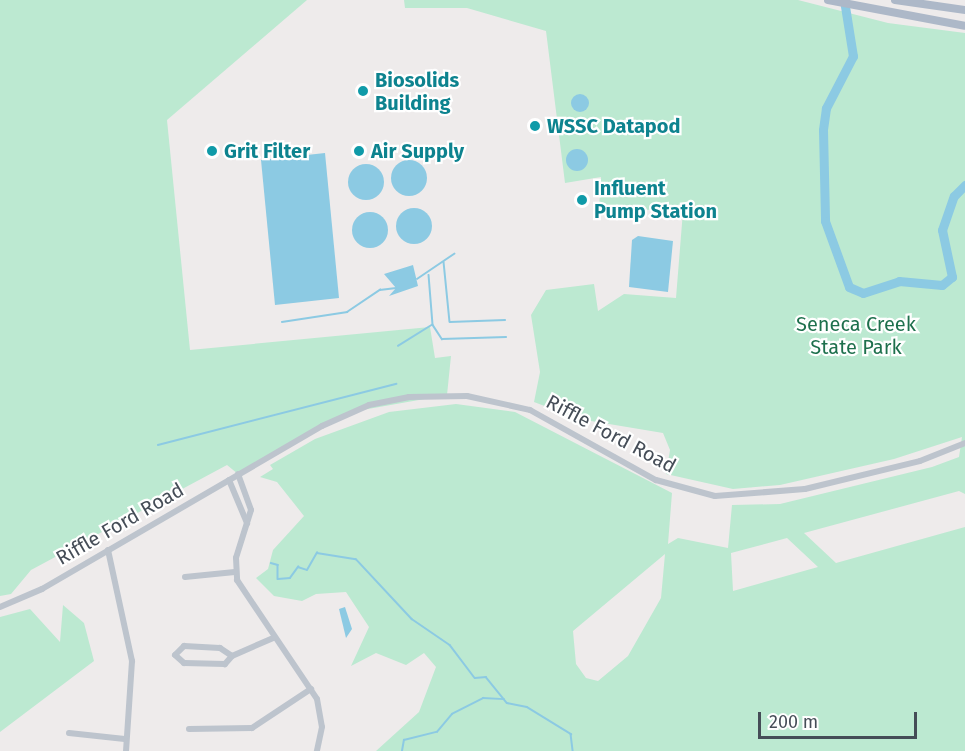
<!DOCTYPE html>
<style>
body{margin:0}
#map{position:relative;width:965px;height:751px;overflow:hidden;background:#eeebeb;font-family:"Fira Sans",sans-serif}
div>[style]{position:absolute}
.green>*{inset:0;background:#bce9d1}
.water>*{inset:0;background:#8ccae3}
.round{border-radius:50%}
.stream>*{height:1.5px;margin:-0.75px;padding:0 0.75px;transform-origin:0.75px;border-radius:0.75px;background:#8ccae3}
.river>*{height:9px;margin:-4.5px;padding:0 4.5px;transform-origin:4.5px;border-radius:4.5px;background:#8ccae3}
.minor>*{height:6px;margin:-3px;padding:0 3px;transform-origin:3px;border-radius:3px;background:#bdc4cd}
.major>*{height:8px;margin:-4px;padding:0 4px;transform-origin:4px;border-radius:4px;background:#adb8c8}
.dots>*{width:16px;height:16px;translate:-50% -50%;box-sizing:border-box;border:3px solid #fff;border-radius:50%}
span{translate:-50% -50%;white-space:nowrap;text-align:center;line-height:1.15;-webkit-text-stroke:4.5px #fff;paint-order:stroke}
.culture-label{font-size:20px;color:#0d838f;font-weight:700}
.left{translate:0 -50%;text-align:left}
.park-label{font-size:20px;color:#1e704d}
.street-label{font-size:20px;color:#454d57}
.scale{position:absolute;left:758px;top:712px;width:159px;height:27px;box-sizing:border-box;border:3px solid #454d57;border-top:0;padding-left:8px;font-size:18px;line-height:21px;white-space:nowrap;color:#454d57;-webkit-text-stroke:4px #fff;paint-order:stroke}
</style>
<div id="map">
<div class="green">
<div style="clip-path:polygon(0 0,307px 0,167px 120px,190px 350px,430px 327px,435px 358px,451px 356px,447px 395px,351px 412px,238px 474px,227px 465px,31px 570px,11px 594px,0 596px)"></div>
<div style="clip-path:polygon(evenodd,404px 0,798px 0,888px 23px,965px 33px,965px 494px,959px 491px,804px 533px,836px 563px,965px 527px,965px 751px,376px 751px,419px 712px,436px 667px,424px 653px,406px 665px,376px 653px,351px 666px,369px 627px,346px 592px,316px 594px,302px 601px,274px 596px,256px 578px,268px 569px,273px 550px,304px 516px,277px 482px,260px 477px,273px 469px,270px 465px,315px 439px,389px 412px,456px 404px,515px 412px,672px 493px,668px 544px,678px 538px,728px 548px,732px 505px,780px 504px,932px 467px,959px 457px,962px 437px,894px 459px,780px 485px,733px 489px,666px 474px,670px 450px,663px 433px,579px 419px,534px 402px,540px 372px,531px 315px,546px 290px,594px 284px,598px 311px,624px 294px,676px 298px,683px 211px,599px 208px,601px 177px,565px 183px,546px 31px,467px 8px,405px 8px,404px 0,787px 538px,818px 567px,733px 591px,731px 553px,787px 538px,404px 0,665px 554px,661px 598px,628px 656px,598px 681px,586px 678px,576px 664px,573px 631px,665px 554px)"></div>
<div style="clip-path:polygon(63px 605px,84px 623px,94px 661px,0 732px,0 617px,30px 609px,60px 642px)"></div>
</div>
<div class="water">
<div class="round" style="left:571px;top:94px;width:18px;height:18px"></div>
<div class="round" style="left:566px;top:149px;width:22px;height:22px"></div>
<div style="clip-path:polygon(325px 153px,339px 298px,275px 305px,261px 160px)"></div>
<div class="round" style="left:391px;top:160px;width:36px;height:36px"></div>
<div class="round" style="left:348px;top:164px;width:36px;height:36px"></div>
<div class="round" style="left:396px;top:208px;width:36px;height:36px"></div>
<div class="round" style="left:352px;top:212px;width:36px;height:36px"></div>
<div style="clip-path:polygon(638px 236px,673px 241px,668px 292px,629px 287px,632px 240px)"></div>
<div style="clip-path:polygon(413px 265px,418px 286px,389px 296px,396px 288px,384px 274px)"></div>
<div style="clip-path:polygon(345px 607px,352px 629px,346px 638px,339px 609px)"></div>
</div>
<div class="stream">
<div style="left:444px;top:262px;width:60px;rotate:84.3deg"></div>
<div style="left:450px;top:322px;width:55px;rotate:-2.1deg"></div>
<div style="left:429px;top:275px;width:50px;rotate:85.4deg"></div>
<div style="left:433px;top:325px;width:17px;rotate:57deg"></div>
<div style="left:442px;top:339px;width:64px;rotate:-1.8deg"></div>
<div style="left:417px;top:279px;width:45px;rotate:-34deg"></div>
<div style="left:282px;top:322px;width:66px;rotate:-8.7deg"></div>
<div style="left:347px;top:312px;width:40px;rotate:-34deg"></div>
<div style="left:380px;top:290px;width:16px;rotate:-7deg"></div>
<div style="left:398px;top:346px;width:40px;rotate:-32deg"></div>
<div style="left:158px;top:445px;width:246px;rotate:-14.4deg"></div>
<div style="left:271px;top:563px;width:7px;rotate:16deg"></div>
<div style="left:278px;top:565px;width:14px;rotate:90deg"></div>
<div style="left:278px;top:579px;width:12px;rotate:-5deg"></div>
<div style="left:290px;top:578px;width:14px;rotate:-54deg"></div>
<div style="left:298px;top:567px;width:9px;rotate:18deg"></div>
<div style="left:307px;top:570px;width:20px;rotate:-60deg"></div>
<div style="left:317px;top:553px;width:39px;rotate:9deg"></div>
<div style="left:356px;top:559px;width:82px;rotate:47deg"></div>
<div style="left:412px;top:619px;width:46px;rotate:34.4deg"></div>
<div style="left:450px;top:645px;width:41px;rotate:52.9deg"></div>
<div style="left:475px;top:678px;width:11px;rotate:-5deg"></div>
<div style="left:486px;top:677px;width:33px;rotate:51deg"></div>
<div style="left:507px;top:703px;width:20px;rotate:11deg"></div>
<div style="left:527px;top:707px;width:52px;rotate:31.5deg"></div>
<div style="left:571px;top:734px;width:17px;rotate:83deg"></div>
<div style="left:402px;top:751px;width:11px;rotate:-80deg"></div>
<div style="left:404px;top:740px;width:34px;rotate:-14deg"></div>
<div style="left:437px;top:732px;width:23px;rotate:-50deg"></div>
<div style="left:452px;top:714px;width:35px;rotate:-27deg"></div>
<div style="left:483px;top:698px;width:21px;rotate:3deg"></div>
</div>
<div class="river">
<div style="left:844px;top:0;width:57px;rotate:80.9deg"></div>
<div style="left:853px;top:56px;width:59px;rotate:117.4deg"></div>
<div style="left:826px;top:108px;width:22px;rotate:98deg"></div>
<div style="left:823px;top:130px;width:91px;rotate:88.7deg"></div>
<div style="left:825px;top:221px;width:70px;rotate:70deg"></div>
<div style="left:849px;top:287px;width:15px;rotate:23deg"></div>
<div style="left:863px;top:293px;width:38px;rotate:-18deg"></div>
<div style="left:899px;top:281px;width:43px;rotate:5.3deg"></div>
<div style="left:942px;top:285px;width:13px;rotate:-39deg"></div>
<div style="left:952px;top:277px;width:48px;rotate:-102deg"></div>
<div style="left:942px;top:230px;width:36px;rotate:-71deg"></div>
<div style="left:954px;top:196px;width:16px;rotate:-45deg"></div>
</div>
<div class="minor">
<div style="left:238px;top:474px;width:38px;rotate:70deg"></div>
<div style="left:251px;top:510px;width:50px;rotate:107.4deg"></div>
<div style="left:236px;top:558px;width:22px;rotate:87deg"></div>
<div style="left:237px;top:580px;width:143px;rotate:56.1deg"></div>
<div style="left:317px;top:699px;width:28px;rotate:80deg"></div>
<div style="left:322px;top:727px;width:25px;rotate:102deg"></div>
<div style="left:229px;top:480px;width:47px;rotate:67.3deg"></div>
<div style="left:108px;top:550px;width:114px;rotate:77.8deg"></div>
<div style="left:132px;top:661px;width:90px;rotate:93.8deg"></div>
<div style="left:185px;top:577px;width:50px;rotate:-5.7deg"></div>
<div style="left:0;top:607px;width:46px;rotate:-23.2deg"></div>
<div style="left:42px;top:589px;width:324px;rotate:-30.2deg"></div>
<div style="left:322px;top:426px;width:51px;rotate:-24.1deg"></div>
<div style="left:369px;top:405px;width:41px;rotate:-11.3deg"></div>
<div style="left:409px;top:397px;width:58px;rotate:-1deg"></div>
<div style="left:467px;top:396px;width:65px;rotate:12.5deg"></div>
<div style="left:530px;top:410px;width:144px;rotate:29.1deg"></div>
<div style="left:656px;top:480px;width:61px;rotate:15.2deg"></div>
<div style="left:715px;top:496px;width:90px;rotate:-4.4deg"></div>
<div style="left:805px;top:489px;width:118px;rotate:-13.7deg"></div>
<div style="left:920px;top:461px;width:48px;rotate:-21.8deg"></div>
<div style="left:232px;top:656px;width:11px;rotate:131deg"></div>
<div style="left:225px;top:664px;width:41px;rotate:-178.6deg"></div>
<div style="left:184px;top:663px;width:12px;rotate:-138deg"></div>
<div style="left:175px;top:655px;width:13px;rotate:-45deg"></div>
<div style="left:184px;top:646px;width:36px;rotate:3deg"></div>
<div style="left:220px;top:648px;width:14px;rotate:34deg"></div>
<div style="left:232px;top:656px;width:45px;rotate:-23.7deg"></div>
<div style="left:189px;top:729px;width:63px;rotate:-0.9deg"></div>
<div style="left:252px;top:728px;width:71px;rotate:-33.5deg"></div>
<div style="left:69px;top:733px;width:56px;rotate:6.1deg"></div>
</div>
<div class="major">
<div style="left:828px;top:0;width:139px;rotate:10.7deg"></div>
<div style="left:895px;top:0;width:71px;rotate:8.1deg"></div>
</div>
<div class="dots">
<div style="left:363px;top:91px;background:#0f9aa8"></div>
<div style="left:535px;top:126px;background:#0f9aa8"></div>
<div style="left:212px;top:151px;background:#0f9aa8"></div>
<div style="left:359px;top:151px;background:#0f9aa8"></div>
<div style="left:582px;top:200px;background:#0f9aa8"></div>
</div>
<div class="culture-label">
<span class="left" style="left:375px;top:92px">Biosolids<br>Building</span>
<span class="left" style="left:547px;top:126px">WSSC Datapod</span>
<span class="left" style="left:224px;top:151px">Grit Filter</span>
<span class="left" style="left:371px;top:151px">Air Supply</span>
<span class="left" style="left:594px;top:200px">Influent<br>Pump Station</span>
</div>
<div class="park-label">
<span style="left:856px;top:336px">Seneca Creek<br>State Park</span>
</div>
<div class="street-label">
<span style="left:611px;top:434px;rotate:28deg">Riffle Ford Road</span>
<span style="left:120px;top:524px;rotate:-30deg">Riffle Ford Road</span>
</div>
<div class="scale">200 m</div>
</div>
